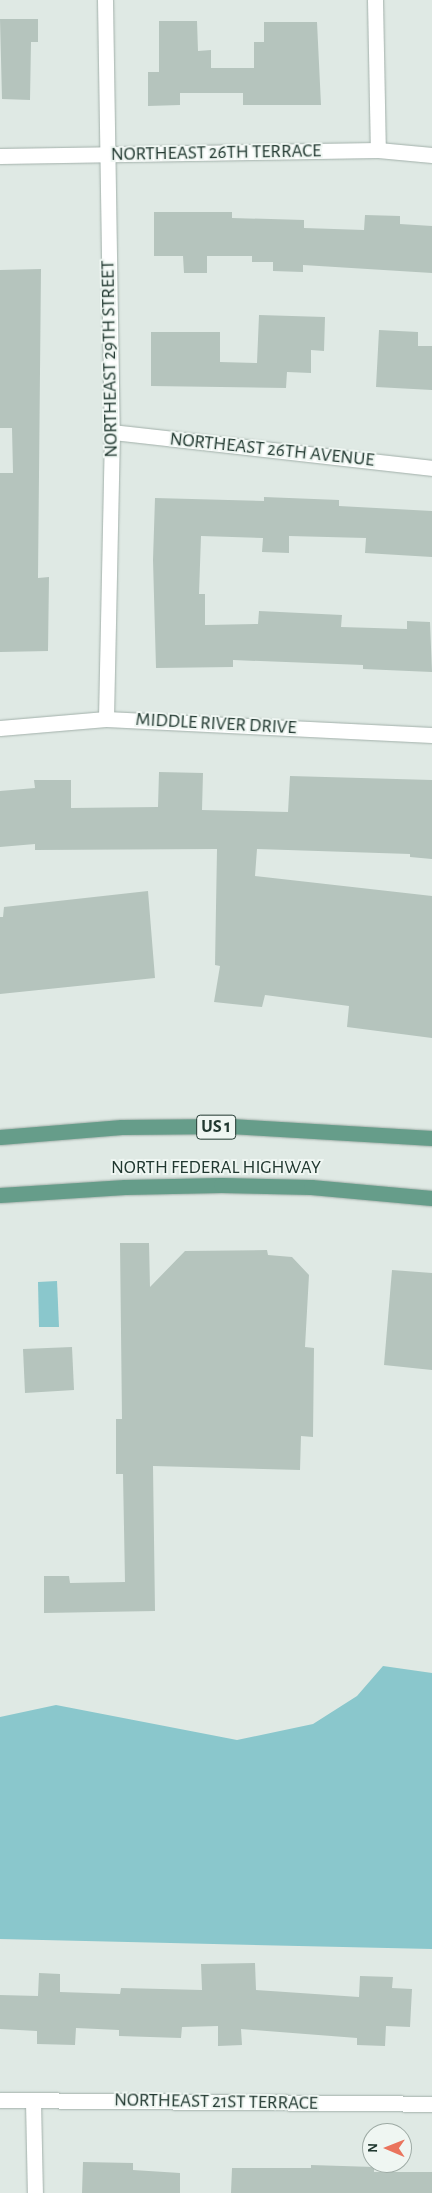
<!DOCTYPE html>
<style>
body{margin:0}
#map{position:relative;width:432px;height:2193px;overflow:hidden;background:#dfe9e4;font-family:"Alegreya Sans",sans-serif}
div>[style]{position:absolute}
.water>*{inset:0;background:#8ac7cc}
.building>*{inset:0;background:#b5c4bd}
.roads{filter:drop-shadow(0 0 1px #a2b0aa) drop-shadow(0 0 1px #a2b0aa)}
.street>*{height:15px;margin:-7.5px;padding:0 7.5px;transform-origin:7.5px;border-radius:7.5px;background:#fff}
.primary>*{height:15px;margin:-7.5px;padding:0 7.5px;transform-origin:7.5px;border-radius:7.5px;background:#669d8a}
span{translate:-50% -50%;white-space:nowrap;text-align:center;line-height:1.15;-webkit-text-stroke:4px #eff6f2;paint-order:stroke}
.shield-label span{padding:1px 4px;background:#eff6f2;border:1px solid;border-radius:4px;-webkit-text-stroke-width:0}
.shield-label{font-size:18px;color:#213830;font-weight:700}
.street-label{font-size:19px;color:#213830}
.north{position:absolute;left:362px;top:2123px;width:50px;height:50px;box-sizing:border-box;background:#eff6f2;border:1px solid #9daaa4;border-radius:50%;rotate:271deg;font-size:14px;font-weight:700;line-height:20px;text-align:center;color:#213830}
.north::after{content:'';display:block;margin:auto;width:18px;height:22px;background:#ea745d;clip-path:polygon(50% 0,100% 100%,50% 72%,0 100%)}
</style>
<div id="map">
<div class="water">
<div style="clip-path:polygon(57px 1281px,59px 1327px,39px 1327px,38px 1282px)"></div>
<div style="clip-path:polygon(383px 1666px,432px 1673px,432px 1949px,0 1939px,0 1717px,56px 1705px,237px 1740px,313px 1724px,357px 1696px)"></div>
</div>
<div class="building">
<div style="clip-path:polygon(0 19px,38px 19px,38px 42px,31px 42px,30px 100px,2px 99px)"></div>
<div style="clip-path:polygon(159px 21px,197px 21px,198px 51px,211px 50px,211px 68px,254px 68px,254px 42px,264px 42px,264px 22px,317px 22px,321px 105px,243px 105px,243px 93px,180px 93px,180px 105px,148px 106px,148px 72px,159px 72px)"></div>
<div style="clip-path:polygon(154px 212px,232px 212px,232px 218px,304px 220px,304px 228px,364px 230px,365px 215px,400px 216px,400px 224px,432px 226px,432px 273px,303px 265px,303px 272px,273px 271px,273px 262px,252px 262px,252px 256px,207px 256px,207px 273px,184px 273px,183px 256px,154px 256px)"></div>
<div style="clip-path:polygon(41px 269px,38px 578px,49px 577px,48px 651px,0 652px,0 473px,13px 473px,12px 428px,0 428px,0 270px)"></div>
<div style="clip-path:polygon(259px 315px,325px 317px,324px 351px,311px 350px,311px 373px,287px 372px,286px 388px,151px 386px,151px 332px,220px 332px,220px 362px,257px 363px)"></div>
<div style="clip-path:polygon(379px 330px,418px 332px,418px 346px,432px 346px,432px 390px,376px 387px)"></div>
<div style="clip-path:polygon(264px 497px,339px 500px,339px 506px,432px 511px,432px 557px,365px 553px,366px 538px,289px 536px,289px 553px,262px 552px,263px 538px,201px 536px,199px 594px,205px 594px,205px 625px,258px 624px,259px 611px,342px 615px,341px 627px,407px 629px,407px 621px,430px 622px,432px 672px,363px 669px,363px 665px,233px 660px,233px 667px,156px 668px,153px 560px,155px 498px,264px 501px)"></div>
<div style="clip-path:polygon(159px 772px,203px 773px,202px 810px,288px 812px,290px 776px,432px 780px,432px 859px,410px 857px,410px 854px,257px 849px,255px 876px,432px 896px,432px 1038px,347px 1027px,349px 1006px,265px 995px,262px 1007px,214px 1002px,220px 966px,215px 965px,217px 849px,35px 850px,35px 844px,0 847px,0 791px,35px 788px,34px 780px,71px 780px,71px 808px,158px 807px)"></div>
<div style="clip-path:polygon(148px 891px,155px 978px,0 994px,0 917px,3px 917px,4px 907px)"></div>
<div style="clip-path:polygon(120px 1243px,149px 1243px,150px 1287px,185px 1251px,267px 1250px,268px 1255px,292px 1257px,309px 1275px,305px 1347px,314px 1348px,313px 1437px,301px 1436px,300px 1470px,153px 1466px,155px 1611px,44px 1613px,44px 1576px,69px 1576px,70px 1583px,125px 1582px,123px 1474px,116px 1474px,116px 1419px,122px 1419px)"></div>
<div style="clip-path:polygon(392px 1270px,432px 1273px,432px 1370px,384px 1365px)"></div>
<div style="clip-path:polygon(72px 1347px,74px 1390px,25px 1393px,23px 1349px)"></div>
<div style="clip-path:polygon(255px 1963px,256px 1990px,359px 1997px,360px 1976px,393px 1977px,392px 1988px,412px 1989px,410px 2027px,386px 2026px,385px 2046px,357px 2045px,357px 2038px,241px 2029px,242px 2045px,218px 2046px,218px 2026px,182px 2027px,181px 2038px,119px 2036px,119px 2030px,76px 2028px,75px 2045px,37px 2044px,37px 2031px,0 2029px,0 1995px,38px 1996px,39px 1973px,60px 1974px,60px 1992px,120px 1994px,121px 1988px,202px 1990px,201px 1964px)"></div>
<div style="clip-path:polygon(83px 2162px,133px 2163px,133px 2170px,180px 2173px,180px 2193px,82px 2193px)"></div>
<div style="clip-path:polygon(311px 2165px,374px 2167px,374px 2172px,432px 2172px,432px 2193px,231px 2193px,232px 2168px,311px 2168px)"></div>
</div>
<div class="roads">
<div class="street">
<div style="left:105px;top:0;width:432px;rotate:89.1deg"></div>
<div style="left:112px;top:432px;width:287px;rotate:91.2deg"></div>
<div style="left:375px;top:0;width:150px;rotate:88.9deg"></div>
<div style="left:0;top:156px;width:378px;rotate:-0.9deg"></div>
<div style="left:378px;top:150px;width:54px;rotate:5.3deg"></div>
<div style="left:112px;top:432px;width:322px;rotate:6.4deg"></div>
<div style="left:0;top:728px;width:106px;rotate:-4.9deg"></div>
<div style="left:106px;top:719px;width:326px;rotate:2.8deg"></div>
<div style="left:0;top:2100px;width:432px;rotate:0.5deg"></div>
<div style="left:33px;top:2101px;width:92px;rotate:88.8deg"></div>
</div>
<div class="primary">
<div style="left:0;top:1137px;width:122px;rotate:-4.7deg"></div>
<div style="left:122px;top:1127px;width:108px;rotate:-0.5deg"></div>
<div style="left:230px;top:1126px;width:202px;rotate:3.4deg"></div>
<div style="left:0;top:1195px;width:125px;rotate:-3.7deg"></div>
<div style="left:125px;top:1187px;width:96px;rotate:-1.2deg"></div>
<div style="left:221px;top:1185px;width:90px;rotate:1.3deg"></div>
<div style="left:311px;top:1187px;width:121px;rotate:5.2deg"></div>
</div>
</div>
<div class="shield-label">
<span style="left:216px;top:1127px">US 1</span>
</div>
<div class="street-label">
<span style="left:216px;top:153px;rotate:-1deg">NORTHEAST 26TH TERRACE</span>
<span style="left:110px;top:359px;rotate:-91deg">NORTHEAST 29TH STREET</span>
<span style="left:272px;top:450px;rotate:6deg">NORTHEAST 26TH AVENUE</span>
<span style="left:216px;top:724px;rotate:3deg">MIDDLE RIVER DRIVE</span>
<span style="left:216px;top:1168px">NORTH FEDERAL HIGHWAY</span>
<span style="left:216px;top:2102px;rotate:1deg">NORTHEAST 21ST TERRACE</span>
</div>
<div class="north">N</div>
</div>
